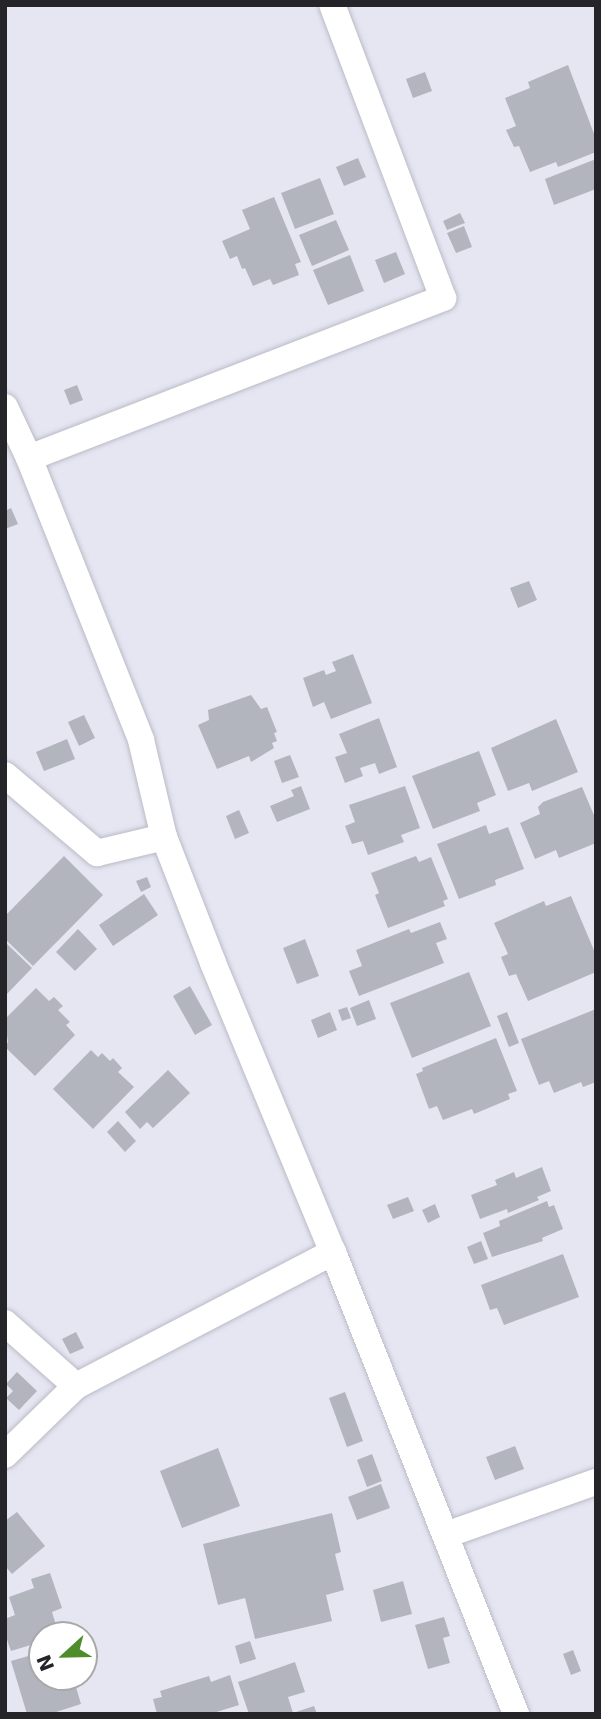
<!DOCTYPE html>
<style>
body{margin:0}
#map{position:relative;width:601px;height:1719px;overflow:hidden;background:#e5e6f2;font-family:"DejaVu Sans",sans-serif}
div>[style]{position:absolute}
.building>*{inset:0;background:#b2b4be}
.roads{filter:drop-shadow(0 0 2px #babbc6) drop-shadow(0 0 2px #babbc6)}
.street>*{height:26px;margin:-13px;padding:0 13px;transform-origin:13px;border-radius:13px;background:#fff}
span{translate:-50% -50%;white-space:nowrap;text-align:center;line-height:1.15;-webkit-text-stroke:5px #fff;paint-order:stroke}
.frame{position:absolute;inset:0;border:7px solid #252529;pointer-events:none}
.north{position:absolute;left:28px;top:1621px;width:70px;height:70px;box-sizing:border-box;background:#fff;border:2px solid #a8a8a9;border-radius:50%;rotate:248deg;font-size:19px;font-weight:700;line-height:28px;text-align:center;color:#252529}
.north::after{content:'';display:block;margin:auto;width:24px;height:32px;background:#4f8c2c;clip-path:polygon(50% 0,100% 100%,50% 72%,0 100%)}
</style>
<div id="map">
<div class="building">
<div style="clip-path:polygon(568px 65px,596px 139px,596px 152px,558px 167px,556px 162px,530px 172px,519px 146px,514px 147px,506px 130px,516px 126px,505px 98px,530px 88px,528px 82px)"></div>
<div style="clip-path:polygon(425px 72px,432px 91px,413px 98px,406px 79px)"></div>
<div style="clip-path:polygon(358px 158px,366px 177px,344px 186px,336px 167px)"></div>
<div style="clip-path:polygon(596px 159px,596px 189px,554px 205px,545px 179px)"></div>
<div style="clip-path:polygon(320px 178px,334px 214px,295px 229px,281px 193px)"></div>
<div style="clip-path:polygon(274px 197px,301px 262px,295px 264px,299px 275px,273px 285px,270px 279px,253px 286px,245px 268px,242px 269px,237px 256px,230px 259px,222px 241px,250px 229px,242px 210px)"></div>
<div style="clip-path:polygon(460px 213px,465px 223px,447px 230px,443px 221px)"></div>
<div style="clip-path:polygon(336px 220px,349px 250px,312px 266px,299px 235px)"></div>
<div style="clip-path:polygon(464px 226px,472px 247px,456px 253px,447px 233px)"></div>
<div style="clip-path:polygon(396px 252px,405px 274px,384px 283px,375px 260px)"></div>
<div style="clip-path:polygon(350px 255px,364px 291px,328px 305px,313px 270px)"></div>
<div style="clip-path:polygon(77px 385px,83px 400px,70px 405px,64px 390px)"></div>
<div style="clip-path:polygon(11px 508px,18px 524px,5px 529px,5px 511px)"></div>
<div style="clip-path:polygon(529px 581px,537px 600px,518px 608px,510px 588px)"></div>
<div style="clip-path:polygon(353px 654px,372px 703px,331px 719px,324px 702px,313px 707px,303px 678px,324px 670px,326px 675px,336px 671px,332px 662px)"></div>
<div style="clip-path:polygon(251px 695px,261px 709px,267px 707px,277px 732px,274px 733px,277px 741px,272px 743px,274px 748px,251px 762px,249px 756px,217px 769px,198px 725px,209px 720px,208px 710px)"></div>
<div style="clip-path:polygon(84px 715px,95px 738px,79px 746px,68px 722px)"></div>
<div style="clip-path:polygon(379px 718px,397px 767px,379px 774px,375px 763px,360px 768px,363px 776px,345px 783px,335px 757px,347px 753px,339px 734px)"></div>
<div style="clip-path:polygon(556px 719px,578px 772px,532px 791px,529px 783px,508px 791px,491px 748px)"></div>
<div style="clip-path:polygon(67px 739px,75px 759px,44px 771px,36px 752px)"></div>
<div style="clip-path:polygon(479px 751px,496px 795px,477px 803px,480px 811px,433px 829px,412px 776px)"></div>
<div style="clip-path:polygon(290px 755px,299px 777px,282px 783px,274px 761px)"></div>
<div style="clip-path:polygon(301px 786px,310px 809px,277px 822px,270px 806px,294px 796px,291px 790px)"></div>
<div style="clip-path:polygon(405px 786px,420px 828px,401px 835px,404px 842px,368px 855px,363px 841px,352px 844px,345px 826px,355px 822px,349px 805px)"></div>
<div style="clip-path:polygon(582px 787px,596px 820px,596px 843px,559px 858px,556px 850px,535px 859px,520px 823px,540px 814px,538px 807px,543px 802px)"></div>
<div style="clip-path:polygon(239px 810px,249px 833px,235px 839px,226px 816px)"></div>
<div style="clip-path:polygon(486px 825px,489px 834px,508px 827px,524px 869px,495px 880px,496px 885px,459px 899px,437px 844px)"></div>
<div style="clip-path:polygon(64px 856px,103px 895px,33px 966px,5px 939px,5px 916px)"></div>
<div style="clip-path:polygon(416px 856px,419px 862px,431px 857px,448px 899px,443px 901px,445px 906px,388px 928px,375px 895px,379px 893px,371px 873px)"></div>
<div style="clip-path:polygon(147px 877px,151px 887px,141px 892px,136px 881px)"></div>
<div style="clip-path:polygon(144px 894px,158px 915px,113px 946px,99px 925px)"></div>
<div style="clip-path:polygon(571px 896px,596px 955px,596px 972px,528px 1001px,516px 974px,509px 976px,501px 957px,508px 954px,494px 923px,544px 901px,546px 906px)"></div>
<div style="clip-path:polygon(440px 922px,447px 939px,436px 943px,444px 963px,359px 996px,349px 971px,362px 966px,356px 950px,409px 929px,411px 933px)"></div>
<div style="clip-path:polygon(78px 929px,97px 949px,75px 971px,56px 952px)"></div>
<div style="clip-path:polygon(305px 939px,319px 976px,297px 984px,283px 948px)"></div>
<div style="clip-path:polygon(5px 942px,32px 968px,5px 996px)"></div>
<div style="clip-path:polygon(469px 972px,491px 1026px,412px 1058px,390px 1003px)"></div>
<div style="clip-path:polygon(190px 986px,212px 1025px,195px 1035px,173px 996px)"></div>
<div style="clip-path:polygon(36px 988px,49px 1001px,54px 997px,63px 1006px,58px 1010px,70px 1022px,66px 1025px,75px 1035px,35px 1076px,5px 1047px,8px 1042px,5px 1019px)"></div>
<div style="clip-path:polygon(369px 1000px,376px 1019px,357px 1026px,350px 1008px)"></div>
<div style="clip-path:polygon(347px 1007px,351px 1018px,342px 1021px,338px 1010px)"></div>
<div style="clip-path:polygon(596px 1009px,596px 1082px,583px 1087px,581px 1082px,554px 1093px,549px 1081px,539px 1085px,521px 1039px)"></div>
<div style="clip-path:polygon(330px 1012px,337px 1030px,318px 1038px,311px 1020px)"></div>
<div style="clip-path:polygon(507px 1012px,519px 1043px,509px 1047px,497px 1016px)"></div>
<div style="clip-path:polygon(496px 1038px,517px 1091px,508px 1094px,510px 1099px,474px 1114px,472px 1109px,443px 1120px,437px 1106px,429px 1109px,416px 1074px,423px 1071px,422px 1068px)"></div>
<div style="clip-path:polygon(91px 1050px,98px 1057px,102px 1053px,110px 1061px,113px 1058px,122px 1068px,118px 1072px,134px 1087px,93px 1129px,53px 1089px)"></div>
<div style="clip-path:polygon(168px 1070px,190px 1093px,153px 1128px,147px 1122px,140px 1129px,125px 1112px)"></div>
<div style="clip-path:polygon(118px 1121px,136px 1141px,125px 1152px,107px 1132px)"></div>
<div style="clip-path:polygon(542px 1167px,551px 1191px,537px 1197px,539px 1200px,508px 1213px,507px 1209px,480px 1219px,471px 1195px,497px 1185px,495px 1180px,514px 1172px,516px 1178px)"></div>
<div style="clip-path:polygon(408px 1197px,414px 1211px,393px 1219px,387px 1205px)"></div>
<div style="clip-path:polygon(547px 1201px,549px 1207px,554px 1205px,563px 1229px,542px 1238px,543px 1241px,492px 1257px,483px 1233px,500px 1226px,499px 1221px)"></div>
<div style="clip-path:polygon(435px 1204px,440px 1217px,428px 1223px,422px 1210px)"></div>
<div style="clip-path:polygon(481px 1241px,488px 1259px,474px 1264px,467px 1247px)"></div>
<div style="clip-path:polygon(563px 1254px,579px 1297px,504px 1325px,497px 1308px,490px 1310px,481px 1285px)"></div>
<div style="clip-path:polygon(76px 1332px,84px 1348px,70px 1354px,62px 1339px)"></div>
<div style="clip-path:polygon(17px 1372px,37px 1391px,19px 1410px,6px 1398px,13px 1391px,6px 1384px)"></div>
<div style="clip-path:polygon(345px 1392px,363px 1441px,347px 1447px,329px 1398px)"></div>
<div style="clip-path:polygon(515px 1446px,524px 1469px,495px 1480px,486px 1457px)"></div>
<div style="clip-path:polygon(218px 1448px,240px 1506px,182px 1528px,160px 1471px)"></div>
<div style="clip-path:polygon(372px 1454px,382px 1481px,367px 1487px,357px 1460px)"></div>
<div style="clip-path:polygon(381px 1484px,390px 1508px,357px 1520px,348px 1497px)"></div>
<div style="clip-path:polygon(17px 1512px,45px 1546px,12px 1574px,5px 1566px,5px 1521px)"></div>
<div style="clip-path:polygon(332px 1513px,341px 1552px,335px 1554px,344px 1590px,326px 1595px,332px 1621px,255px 1639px,245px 1598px,218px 1605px,203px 1544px)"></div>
<div style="clip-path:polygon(50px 1573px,62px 1608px,52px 1612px,59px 1635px,42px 1635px,42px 1645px,38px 1646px,37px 1643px,11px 1651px,5px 1634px,5px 1619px,15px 1615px,9px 1597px,34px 1588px,31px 1579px)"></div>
<div style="clip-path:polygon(403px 1581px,412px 1614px,381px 1622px,373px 1590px)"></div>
<div style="clip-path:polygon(444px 1617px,450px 1636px,443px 1638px,450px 1663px,428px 1669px,415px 1625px)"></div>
<div style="clip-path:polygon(250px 1641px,256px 1659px,240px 1664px,235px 1646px)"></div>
<div style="clip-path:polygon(573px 1650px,581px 1671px,571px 1675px,563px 1654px)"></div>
<div style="clip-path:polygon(42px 1652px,42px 1677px,73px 1677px,81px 1704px,50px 1714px,27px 1714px,11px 1661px)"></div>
<div style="clip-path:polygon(295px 1662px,305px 1692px,288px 1697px,293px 1713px,314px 1706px,317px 1714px,249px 1714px,238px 1682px)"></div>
<div style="clip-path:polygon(230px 1675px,239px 1705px,210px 1714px,157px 1714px,153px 1699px,162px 1697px,160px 1691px,209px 1676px,211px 1682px)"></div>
</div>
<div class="roads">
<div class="street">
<div style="left:5px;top:407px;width:56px;rotate:64.8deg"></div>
<div style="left:29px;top:458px;width:303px;rotate:68.3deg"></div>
<div style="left:141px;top:740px;width:100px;rotate:76.7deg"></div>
<div style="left:164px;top:837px;width:135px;rotate:68.7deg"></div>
<div style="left:213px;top:963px;width:313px;rotate:67.5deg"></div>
<div style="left:333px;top:1252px;width:497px;rotate:68.4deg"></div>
<div style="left:29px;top:458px;width:444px;rotate:-21.1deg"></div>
<div style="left:443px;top:298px;width:313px;rotate:-110.7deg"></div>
<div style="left:5px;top:775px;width:121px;rotate:40.3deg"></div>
<div style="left:97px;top:853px;width:69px;rotate:-13.4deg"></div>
<div style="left:5px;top:1323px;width:95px;rotate:41.6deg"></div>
<div style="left:5px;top:1455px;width:99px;rotate:-44.2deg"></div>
<div style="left:76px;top:1386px;width:290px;rotate:-27.5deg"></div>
<div style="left:446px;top:1535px;width:159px;rotate:-19.5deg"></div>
</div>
</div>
<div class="frame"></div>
<div class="north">N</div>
</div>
